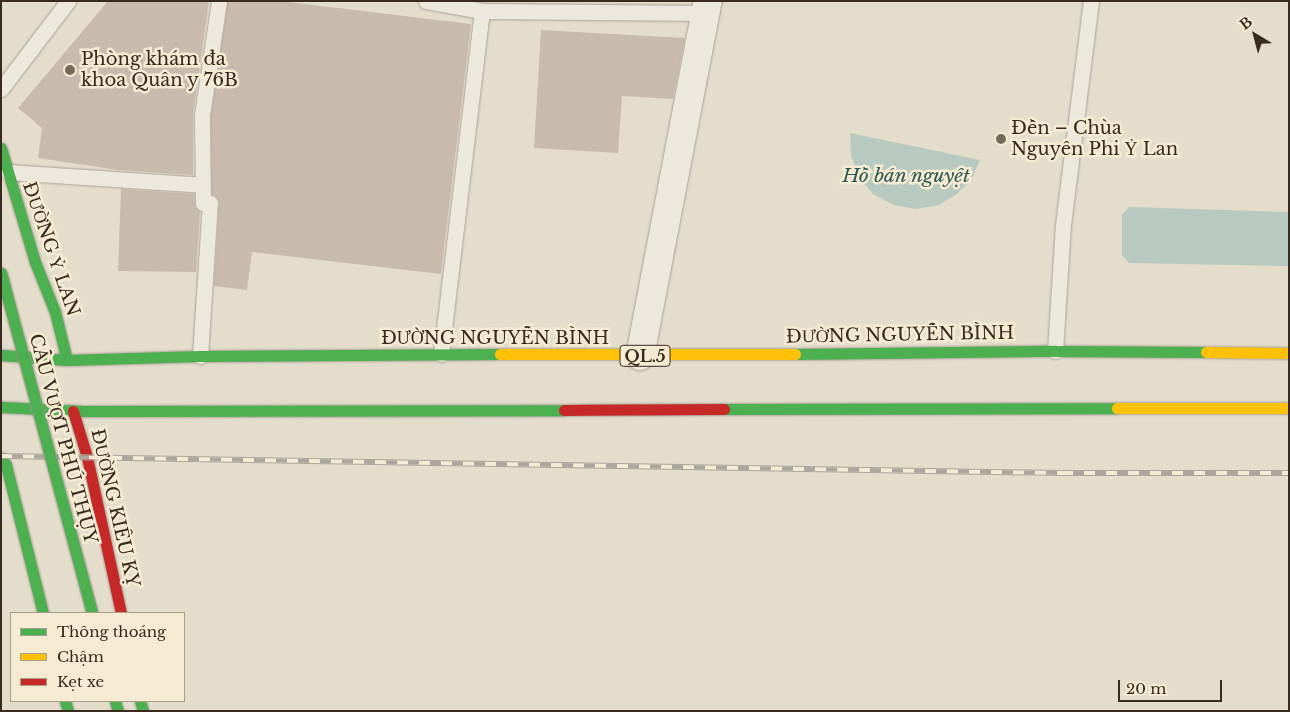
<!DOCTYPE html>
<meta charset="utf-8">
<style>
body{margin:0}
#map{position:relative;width:1290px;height:712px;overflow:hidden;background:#e4ddcc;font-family:"Libre Baskerville",serif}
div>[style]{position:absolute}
.water>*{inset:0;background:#b8c9bf}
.building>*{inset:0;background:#c8bbad}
.roads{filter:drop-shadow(0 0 1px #a9a295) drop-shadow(0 0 1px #a9a295)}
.lane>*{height:15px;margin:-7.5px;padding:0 7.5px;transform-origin:7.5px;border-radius:7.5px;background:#ece8de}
.street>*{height:28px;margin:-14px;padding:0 14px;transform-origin:14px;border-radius:14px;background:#ece8de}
.fast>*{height:11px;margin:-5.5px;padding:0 5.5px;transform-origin:5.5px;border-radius:5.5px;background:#4caf50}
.slow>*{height:11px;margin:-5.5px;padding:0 5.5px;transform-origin:5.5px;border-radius:5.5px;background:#ffc107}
.jam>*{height:11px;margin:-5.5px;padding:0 5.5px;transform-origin:5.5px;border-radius:5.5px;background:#c62828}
.rail>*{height:5.5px;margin-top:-2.75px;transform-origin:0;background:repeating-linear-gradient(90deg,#f5ebd2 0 11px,#aca79e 0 22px);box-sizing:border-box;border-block:1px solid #aca79e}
.bridges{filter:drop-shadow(0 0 1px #999286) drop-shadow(0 0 1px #999286)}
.fast-bridge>*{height:11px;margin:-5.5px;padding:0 5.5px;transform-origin:5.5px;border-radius:5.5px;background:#4caf50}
.dots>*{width:14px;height:14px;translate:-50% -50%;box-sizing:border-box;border:2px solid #f5ebd2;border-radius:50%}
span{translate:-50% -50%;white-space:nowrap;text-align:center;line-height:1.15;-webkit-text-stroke:5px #f5ebd2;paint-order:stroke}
.shield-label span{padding:1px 4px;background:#f5ebd2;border:1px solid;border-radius:4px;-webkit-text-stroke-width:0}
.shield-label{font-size:16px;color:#382a1e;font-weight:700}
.poi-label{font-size:18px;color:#382a1e}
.left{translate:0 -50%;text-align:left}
.street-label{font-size:18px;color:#382a1e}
.water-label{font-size:19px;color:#2d5855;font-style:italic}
.frame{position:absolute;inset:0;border:2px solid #382a1e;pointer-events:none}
.legend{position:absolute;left:10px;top:612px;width:175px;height:90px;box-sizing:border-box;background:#f5ebd2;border:1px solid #a99e8a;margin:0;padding:6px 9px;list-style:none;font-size:15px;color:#382a1e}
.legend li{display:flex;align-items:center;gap:10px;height:25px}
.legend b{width:25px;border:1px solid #a99e8a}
.north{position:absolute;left:1230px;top:10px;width:50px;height:50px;-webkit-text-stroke:4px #f5ebd2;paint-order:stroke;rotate:323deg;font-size:14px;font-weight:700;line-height:20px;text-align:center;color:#382a1e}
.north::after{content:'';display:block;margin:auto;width:18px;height:22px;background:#382a1e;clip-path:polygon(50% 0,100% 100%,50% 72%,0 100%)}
.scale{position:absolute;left:1118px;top:680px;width:104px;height:22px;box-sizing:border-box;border:2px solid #382a1e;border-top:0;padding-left:6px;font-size:15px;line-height:18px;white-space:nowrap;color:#382a1e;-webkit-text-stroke:4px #f5ebd2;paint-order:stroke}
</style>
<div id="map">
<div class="water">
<div style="clip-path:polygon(850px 133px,980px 160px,972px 179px,957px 194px,939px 205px,916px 209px,894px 205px,873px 194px,859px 177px,851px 155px)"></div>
<div style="clip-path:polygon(1129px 207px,1289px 212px,1289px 266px,1129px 263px,1122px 255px,1122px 215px)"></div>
</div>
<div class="building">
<div style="clip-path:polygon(108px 1px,209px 1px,193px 114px,193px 175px,118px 170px,38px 158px,42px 128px,18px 108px)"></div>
<div style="clip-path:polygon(228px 1px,280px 1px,471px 24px,441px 274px,252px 252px,247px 290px,214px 286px,219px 204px,218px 198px,212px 194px,211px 116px)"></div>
<div style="clip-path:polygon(541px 30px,685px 38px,673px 99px,622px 96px,618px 153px,534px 148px)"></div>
<div style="clip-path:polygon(121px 189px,194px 194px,195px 207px,200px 212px,196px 272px,118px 271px)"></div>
</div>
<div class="roads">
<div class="lane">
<div style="left:426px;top:1px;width:57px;rotate:10.1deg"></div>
<div style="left:482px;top:11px;width:224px;rotate:0.5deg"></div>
<div style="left:1px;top:89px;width:111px;rotate:-52.7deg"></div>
<div style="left:8px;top:172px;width:194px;rotate:3.8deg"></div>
<div style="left:1055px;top:351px;width:126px;rotate:-86.4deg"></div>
<div style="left:1063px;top:225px;width:226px;rotate:-82.9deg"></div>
<div style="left:441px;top:354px;width:345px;rotate:-83.2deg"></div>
<div style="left:200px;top:356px;width:153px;rotate:-86.3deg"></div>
<div style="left:210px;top:203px;width:7px;rotate:180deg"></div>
<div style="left:203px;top:203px;width:88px;rotate:-90.7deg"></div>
<div style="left:202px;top:115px;width:115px;rotate:-81.5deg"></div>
</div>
<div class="street">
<div style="left:640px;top:356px;width:361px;rotate:-79.2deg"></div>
</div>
<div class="fast">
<div style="left:1px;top:148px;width:119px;rotate:73.4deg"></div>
<div style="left:35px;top:262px;width:54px;rotate:68.2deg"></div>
<div style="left:55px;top:312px;width:49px;rotate:76deg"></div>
<div style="left:795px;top:354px;width:260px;rotate:-0.7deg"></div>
<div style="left:1055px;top:351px;width:151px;rotate:0.4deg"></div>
<div style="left:1px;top:355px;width:66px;rotate:4.3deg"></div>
<div style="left:67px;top:360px;width:133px;rotate:-1.7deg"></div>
<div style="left:200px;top:356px;width:300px;rotate:-0.4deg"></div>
<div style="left:1px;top:407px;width:82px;rotate:2.8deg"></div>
<div style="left:83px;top:411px;width:481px;rotate:-0.1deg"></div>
<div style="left:724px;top:409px;width:393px;rotate:-0.1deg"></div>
<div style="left:1px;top:458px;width:9px;rotate:54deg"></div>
<div style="left:6px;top:465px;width:153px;rotate:76deg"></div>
<div style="left:65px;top:701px;width:10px;rotate:73deg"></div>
<div style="left:115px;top:701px;width:10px;rotate:73deg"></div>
<div style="left:140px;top:701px;width:10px;rotate:73deg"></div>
</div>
<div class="slow">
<div style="left:1206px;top:352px;width:83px;rotate:0.7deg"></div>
<div style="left:500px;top:354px;width:295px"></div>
<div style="left:1117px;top:408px;width:172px"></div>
</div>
<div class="jam">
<div style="left:564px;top:410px;width:160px;rotate:-0.4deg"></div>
<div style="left:73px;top:411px;width:48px;rotate:73.1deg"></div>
<div style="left:87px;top:457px;width:160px;rotate:77.7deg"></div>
</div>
</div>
<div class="rail">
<div style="left:1px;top:456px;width:1061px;rotate:0.92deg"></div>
<div style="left:1062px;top:473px;width:227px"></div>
</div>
<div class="bridges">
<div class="fast-bridge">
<div style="left:1px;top:273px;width:352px;rotate:75deg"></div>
</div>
</div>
<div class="dots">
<div style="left:70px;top:70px;background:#74695b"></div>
<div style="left:1001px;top:139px;background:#74695b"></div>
</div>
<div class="shield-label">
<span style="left:645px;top:356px">QL.5</span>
</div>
<div class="poi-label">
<span class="left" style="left:81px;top:70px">Phòng khám đa<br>khoa Quân y 76B</span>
<span class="left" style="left:1011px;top:139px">Đền – Chùa<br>Nguyên Phi Ỷ Lan</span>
</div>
<div class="street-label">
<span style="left:51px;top:249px;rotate:71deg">ĐƯỜNG Ỷ LAN</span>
<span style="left:900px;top:335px;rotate:-1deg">ĐƯỜNG NGUYỄN BÌNH</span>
<span style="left:495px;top:338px">ĐƯỜNG NGUYỄN BÌNH</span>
<span style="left:63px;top:439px;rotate:75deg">CẦU VƯỢT PHÚ THỤY</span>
<span style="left:115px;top:508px;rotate:77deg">ĐƯỜNG KIÊU KỴ</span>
</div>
<div class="water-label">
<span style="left:906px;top:176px">Hồ bán nguyệt</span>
</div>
<div class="frame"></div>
<ul class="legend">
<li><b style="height:6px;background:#4caf50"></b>Thông thoáng</li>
<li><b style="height:6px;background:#ffc107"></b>Chậm</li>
<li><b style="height:6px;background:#c62828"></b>Kẹt xe</li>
</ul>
<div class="north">B</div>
<div class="scale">20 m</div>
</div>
